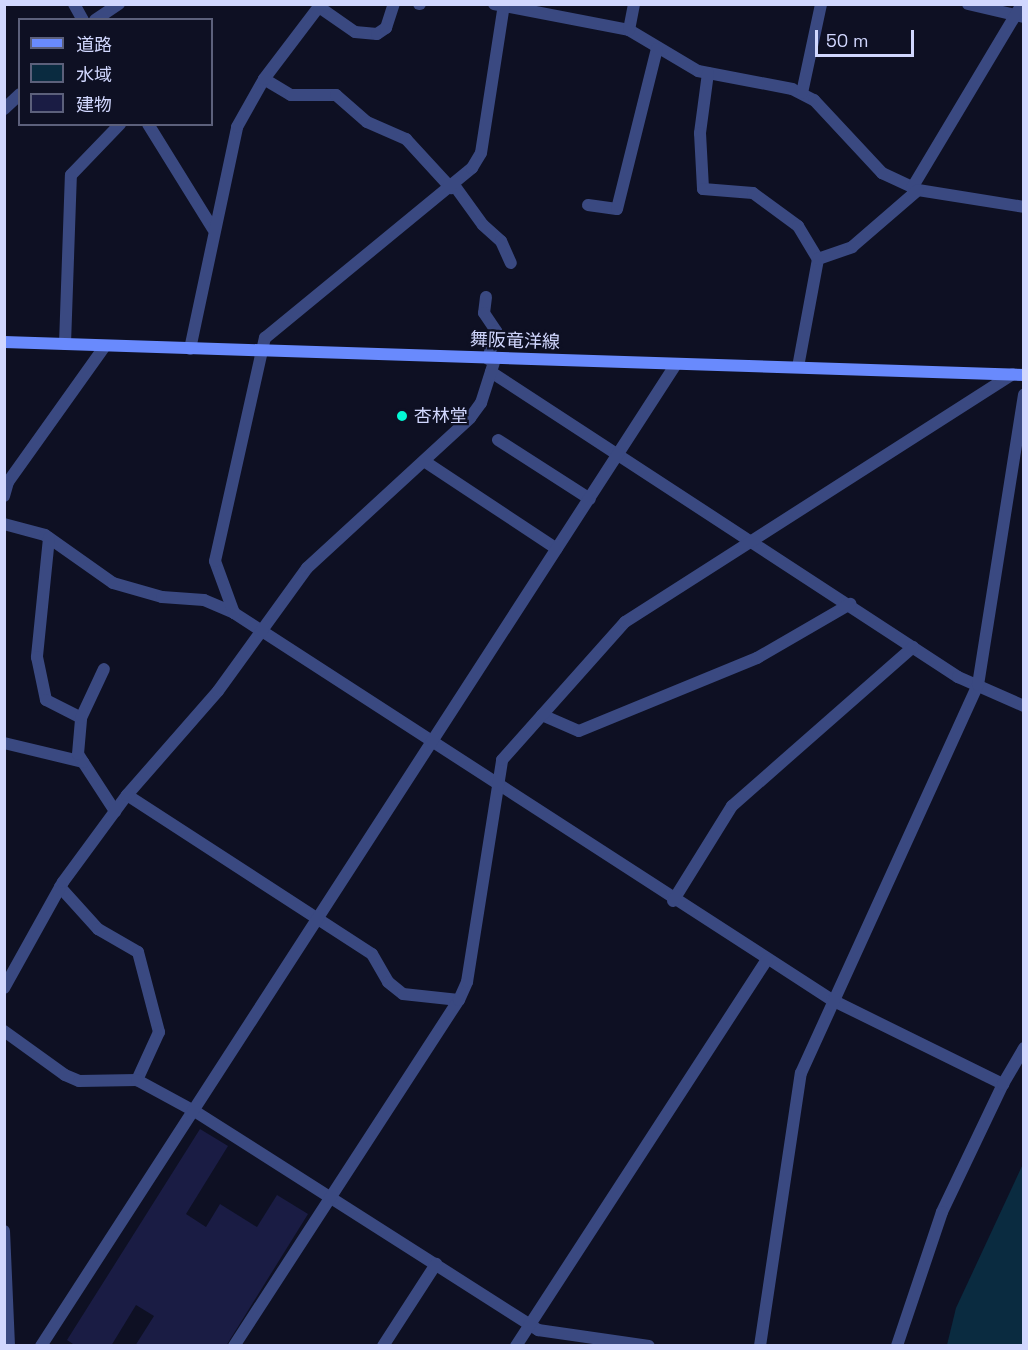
<!DOCTYPE html>
<meta charset="utf-8">
<style>
body{margin:0}
#map{position:relative;width:1028px;height:1350px;overflow:hidden;background:#0e1023;font-family:"Space Grotesk","Noto Sans JP",sans-serif}
div>[style]{position:absolute}
.water>*{inset:0;background:#0a2b40}
.building>*{inset:0;background:#1a1c44}
.minor>*{height:12px;margin:-6px;padding:0 6px;transform-origin:6px;border-radius:6px;background:#3a4981}
.tertiary>*{height:12px;margin:-6px;padding:0 6px;transform-origin:6px;border-radius:6px;background:#3a4981}
.secondary>*{height:12px;margin:-6px;padding:0 6px;transform-origin:6px;border-radius:6px;background:#698afd}
.dots>*{width:16px;height:16px;translate:-50% -50%;box-sizing:border-box;border:3px solid #0e1023;border-radius:50%}
span{translate:-50% -50%;white-space:nowrap;text-align:center;line-height:1.15;-webkit-text-stroke:4.5px #0e1023;paint-order:stroke}
.street-label{font-size:18px;color:#d1d7fe}
.poi-label{font-size:18px;color:#d1d7fe}
.left{translate:0 -50%;text-align:left}
.frame{position:absolute;inset:0;border:6px solid #d1d7fe;pointer-events:none}
.legend{position:absolute;left:18px;top:18px;width:195px;height:108px;box-sizing:border-box;background:#0e1023;border:2px solid #5c607b;margin:0;padding:8px 10px;list-style:none;font-size:18px;color:#d1d7fe}
.legend li{display:flex;align-items:center;gap:12px;height:30px}
.legend b{width:30px;border:2px solid #5c607b}
.scale{position:absolute;left:815px;top:30px;width:99px;height:27px;box-sizing:border-box;border:3px solid #d1d7fe;border-top:0;padding-left:8px;font-size:18px;line-height:21px;white-space:nowrap;color:#d1d7fe;-webkit-text-stroke:4px #0e1023;paint-order:stroke}
</style>
<div id="map">
<div class="water">
<div style="clip-path:polygon(1023px 1164px,1023px 1345px,947px 1345px,956px 1308px)"></div>
</div>
<div class="building">
<div style="clip-path:polygon(200px 1129px,228px 1146px,186px 1214px,206px 1227px,220px 1204px,257px 1227px,277px 1195px,308px 1214px,226px 1346px,135px 1346px,154px 1316px,136px 1305px,111px 1346px,76px 1346px,67px 1340px)"></div>
</div>
<div class="minor">
<div style="left:74px;top:4px;width:18px;rotate:61deg"></div>
<div style="left:419px;top:4px;width:1px"></div>
<div style="left:494px;top:4px;width:137px;rotate:10.9deg"></div>
<div style="left:629px;top:30px;width:80px;rotate:30.7deg"></div>
<div style="left:698px;top:71px;width:96px;rotate:10.8deg"></div>
<div style="left:792px;top:89px;width:25px;rotate:27deg"></div>
<div style="left:814px;top:100px;width:100px;rotate:47deg"></div>
<div style="left:882px;top:173px;width:40px;rotate:25deg"></div>
<div style="left:918px;top:190px;width:107px;rotate:9.1deg"></div>
<div style="left:968px;top:4px;width:57px;rotate:13.1deg"></div>
<div style="left:319px;top:7px;width:44px;rotate:34.8deg"></div>
<div style="left:355px;top:32px;width:22px;rotate:5deg"></div>
<div style="left:377px;top:34px;width:11px;rotate:-34deg"></div>
<div style="left:386px;top:28px;width:25px;rotate:-72deg"></div>
<div style="left:95px;top:20px;width:29px;rotate:-34deg"></div>
<div style="left:629px;top:30px;width:26px;rotate:-79deg"></div>
<div style="left:708px;top:73px;width:61px;rotate:97.6deg"></div>
<div style="left:700px;top:133px;width:56px;rotate:86.9deg"></div>
<div style="left:703px;top:189px;width:50px;rotate:4.6deg"></div>
<div style="left:753px;top:193px;width:56px;rotate:36.3deg"></div>
<div style="left:798px;top:226px;width:39px;rotate:59deg"></div>
<div style="left:264px;top:79px;width:31px;rotate:31deg"></div>
<div style="left:291px;top:95px;width:45px"></div>
<div style="left:336px;top:95px;width:41px;rotate:41.1deg"></div>
<div style="left:367px;top:122px;width:43px;rotate:23.6deg"></div>
<div style="left:406px;top:139px;width:67px;rotate:47.4deg"></div>
<div style="left:802px;top:93px;width:91px;rotate:-77.9deg"></div>
<div style="left:4px;top:109px;width:22px;rotate:-43deg"></div>
<div style="left:148px;top:124px;width:123px;rotate:58.2deg"></div>
<div style="left:454px;top:185px;width:49px;rotate:54.1deg"></div>
<div style="left:483px;top:225px;width:24px;rotate:42deg"></div>
<div style="left:501px;top:241px;width:24px;rotate:66deg"></div>
<div style="left:912px;top:188px;width:214px;rotate:-59.1deg"></div>
<div style="left:588px;top:205px;width:29px;rotate:8deg"></div>
<div style="left:617px;top:209px;width:165px;rotate:-76deg"></div>
<div style="left:486px;top:297px;width:16px;rotate:97deg"></div>
<div style="left:484px;top:313px;width:22px;rotate:56deg"></div>
<div style="left:496px;top:331px;width:29px;rotate:106deg"></div>
<div style="left:65px;top:344px;width:169px;rotate:-88deg"></div>
<div style="left:71px;top:175px;width:71px;rotate:-46.1deg"></div>
<div style="left:190px;top:349px;width:227px;rotate:-78deg"></div>
<div style="left:237px;top:127px;width:55px;rotate:-60.6deg"></div>
<div style="left:264px;top:79px;width:94px;rotate:-52.8deg"></div>
<div style="left:798px;top:367px;width:110px;rotate:-79.5deg"></div>
<div style="left:818px;top:259px;width:36px;rotate:-19deg"></div>
<div style="left:852px;top:247px;width:87px;rotate:-40.8deg"></div>
<div style="left:491px;top:372px;width:558px;rotate:33.15deg"></div>
<div style="left:958px;top:677px;width:72px;rotate:23.7deg"></div>
<div style="left:498px;top:440px;width:109px;rotate:32.7deg"></div>
<div style="left:424px;top:461px;width:159px;rotate:33.5deg"></div>
<div style="left:4px;top:496px;width:15px;rotate:-74deg"></div>
<div style="left:8px;top:482px;width:167px;rotate:-54.5deg"></div>
<div style="left:4px;top:524px;width:42px;rotate:15deg"></div>
<div style="left:45px;top:535px;width:83px;rotate:35.2deg"></div>
<div style="left:113px;top:583px;width:51px;rotate:15.9deg"></div>
<div style="left:162px;top:597px;width:42px;rotate:4.1deg"></div>
<div style="left:204px;top:600px;width:33px;rotate:23deg"></div>
<div style="left:234px;top:613px;width:712px;rotate:32.91deg"></div>
<div style="left:832px;top:1000px;width:191px;rotate:26.2deg"></div>
<div style="left:1003px;top:1084px;width:142px;rotate:115.5deg"></div>
<div style="left:942px;top:1212px;width:141px;rotate:108.6deg"></div>
<div style="left:49px;top:538px;width:120px;rotate:95.8deg"></div>
<div style="left:37px;top:657px;width:44px;rotate:78.2deg"></div>
<div style="left:46px;top:700px;width:39px;rotate:27deg"></div>
<div style="left:234px;top:613px;width:55px;rotate:-110.1deg"></div>
<div style="left:215px;top:561px;width:229px;rotate:-77.4deg"></div>
<div style="left:265px;top:338px;width:268px;rotate:-39.4deg"></div>
<div style="left:472px;top:168px;width:17px;rotate:-59deg"></div>
<div style="left:481px;top:153px;width:151px;rotate:-81.2deg"></div>
<div style="left:542px;top:715px;width:40px;rotate:23.4deg"></div>
<div style="left:579px;top:731px;width:192px;rotate:-22.3deg"></div>
<div style="left:757px;top:658px;width:108px;rotate:-30.1deg"></div>
<div style="left:4px;top:743px;width:81px;rotate:13.5deg"></div>
<div style="left:83px;top:762px;width:59px;rotate:56.9deg"></div>
<div style="left:83px;top:762px;width:9px;rotate:-122deg"></div>
<div style="left:78px;top:754px;width:36px;rotate:-85deg"></div>
<div style="left:81px;top:718px;width:54px;rotate:-64.9deg"></div>
<div style="left:127px;top:795px;width:292px;rotate:33deg"></div>
<div style="left:372px;top:954px;width:32px;rotate:60deg"></div>
<div style="left:388px;top:982px;width:19px;rotate:39deg"></div>
<div style="left:403px;top:994px;width:56px;rotate:6.1deg"></div>
<div style="left:60px;top:887px;width:57px;rotate:47.9deg"></div>
<div style="left:98px;top:929px;width:46px;rotate:29.9deg"></div>
<div style="left:138px;top:952px;width:83px;rotate:75.3deg"></div>
<div style="left:159px;top:1032px;width:53px;rotate:114.6deg"></div>
<div style="left:673px;top:901px;width:112px;rotate:-58.2deg"></div>
<div style="left:732px;top:806px;width:241px;rotate:-41.3deg"></div>
<div style="left:4px;top:988px;width:121px;rotate:-60.9deg"></div>
<div style="left:63px;top:882px;width:108px;rotate:-53.7deg"></div>
<div style="left:127px;top:795px;width:138px;rotate:-48.8deg"></div>
<div style="left:218px;top:691px;width:152px;rotate:-54.1deg"></div>
<div style="left:307px;top:568px;width:222px;rotate:-42.6deg"></div>
<div style="left:470px;top:418px;width:19px;rotate:-54deg"></div>
<div style="left:481px;top:403px;width:46px;rotate:-72.3deg"></div>
<div style="left:4px;top:1031px;width:75px;rotate:35.8deg"></div>
<div style="left:65px;top:1075px;width:15px;rotate:23deg"></div>
<div style="left:79px;top:1081px;width:58px;rotate:-1deg"></div>
<div style="left:137px;top:1080px;width:67px;rotate:28.5deg"></div>
<div style="left:196px;top:1112px;width:406px;rotate:32.5deg"></div>
<div style="left:538px;top:1330px;width:112px;rotate:8.2deg"></div>
<div style="left:1003px;top:1084px;width:42px;rotate:-59.7deg"></div>
<div style="left:41px;top:1346px;width:1169px;rotate:-57.11deg"></div>
<div style="left:234px;top:1346px;width:413px;rotate:-57deg"></div>
<div style="left:459px;top:1000px;width:20px;rotate:-66deg"></div>
<div style="left:467px;top:982px;width:225px;rotate:-81deg"></div>
<div style="left:502px;top:760px;width:185px;rotate:-48.3deg"></div>
<div style="left:625px;top:622px;width:460px;rotate:-32.6deg"></div>
<div style="left:383px;top:1346px;width:98px;rotate:-57.1deg"></div>
<div style="left:516px;top:1346px;width:461px;rotate:-57deg"></div>
</div>
<div class="tertiary">
<div style="left:4px;top:1231px;width:115px;rotate:87.5deg"></div>
<div style="left:760px;top:1346px;width:276px;rotate:-81.5deg"></div>
<div style="left:801px;top:1073px;width:426px;rotate:-65.5deg"></div>
<div style="left:978px;top:685px;width:294px;rotate:-81deg"></div>
</div>
<div class="secondary">
<div style="left:4px;top:342px;width:1021px;rotate:1.85deg"></div>
</div>
<div class="dots">
<div style="left:402px;top:416px;background:#03f8d4"></div>
</div>
<div class="street-label">
<span style="left:515px;top:341px;rotate:2deg">舞阪竜洋線</span>
</div>
<div class="poi-label">
<span class="left" style="left:414px;top:416px">杏林堂</span>
</div>
<div class="frame"></div>
<ul class="legend">
<li><b style="height:8px;background:#698afd"></b>道路</li>
<li><b style="height:16px;background:#0a2b40"></b>水域</li>
<li><b style="height:16px;background:#1a1c44"></b>建物</li>
</ul>
<div class="scale">50 m</div>
</div>
